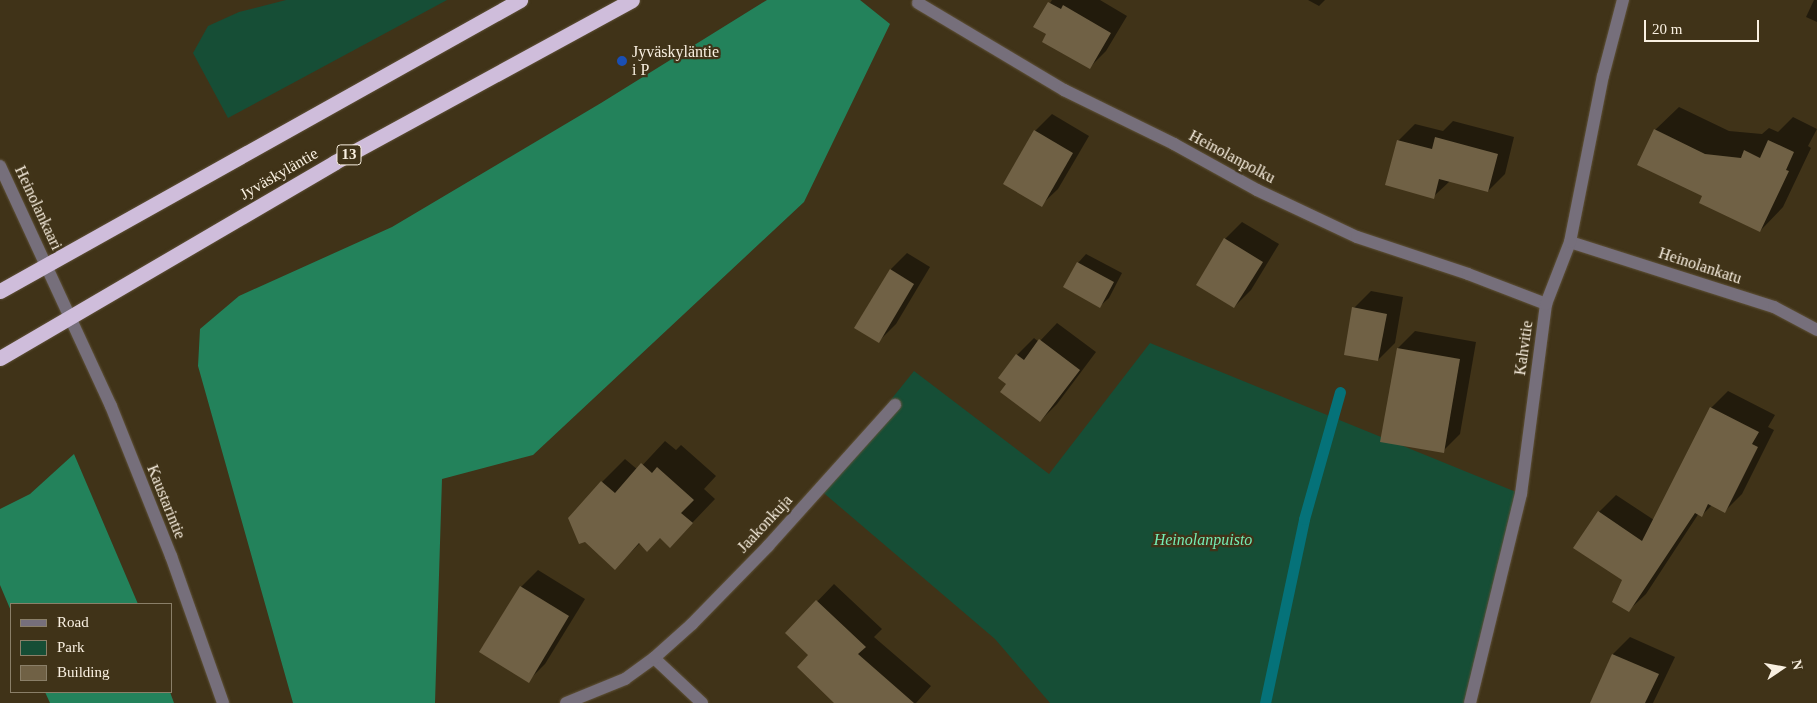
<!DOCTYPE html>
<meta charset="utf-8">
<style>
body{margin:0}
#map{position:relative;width:1817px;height:703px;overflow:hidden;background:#403318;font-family:Georgia,serif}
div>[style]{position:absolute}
.green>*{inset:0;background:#164e36}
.forest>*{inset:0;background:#23825b}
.shadow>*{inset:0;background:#0007}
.stream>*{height:11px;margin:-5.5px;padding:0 5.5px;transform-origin:5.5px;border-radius:5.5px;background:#057279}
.building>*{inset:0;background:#706145}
.roads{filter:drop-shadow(0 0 1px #5e5138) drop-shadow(0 0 1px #5e5138)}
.minor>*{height:12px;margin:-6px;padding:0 6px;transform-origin:6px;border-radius:6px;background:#766f7b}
.highway>*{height:15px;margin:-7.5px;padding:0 7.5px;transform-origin:7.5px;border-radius:7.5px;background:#cfbddb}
.dots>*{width:14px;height:14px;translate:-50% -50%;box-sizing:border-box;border:2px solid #403318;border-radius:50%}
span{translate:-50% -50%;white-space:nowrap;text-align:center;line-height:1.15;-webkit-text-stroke:4.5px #403318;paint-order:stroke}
.shield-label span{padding:1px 4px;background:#403318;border:1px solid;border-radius:4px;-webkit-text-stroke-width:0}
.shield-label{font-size:15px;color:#f9f0e1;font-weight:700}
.poi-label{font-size:16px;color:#f9f0e1}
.left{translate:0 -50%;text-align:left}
.street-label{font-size:16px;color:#f9f0e1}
.park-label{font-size:16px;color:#74edb5;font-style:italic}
.legend{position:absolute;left:10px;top:603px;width:162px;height:90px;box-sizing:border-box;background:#403318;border:1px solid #8a7f68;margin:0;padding:6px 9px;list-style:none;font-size:15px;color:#f9f0e1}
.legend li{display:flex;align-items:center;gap:10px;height:25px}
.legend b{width:25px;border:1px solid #8a7f68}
.north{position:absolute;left:1757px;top:643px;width:50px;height:50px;-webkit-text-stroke:4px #403318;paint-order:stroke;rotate:78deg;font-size:14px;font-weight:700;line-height:20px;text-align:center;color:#f9f0e1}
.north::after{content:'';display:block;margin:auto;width:18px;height:22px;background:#f9f0e1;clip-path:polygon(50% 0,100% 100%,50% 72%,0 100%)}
.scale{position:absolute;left:1644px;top:20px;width:115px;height:22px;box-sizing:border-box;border:2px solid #f9f0e1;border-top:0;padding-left:6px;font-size:15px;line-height:18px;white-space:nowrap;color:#f9f0e1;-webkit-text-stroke:4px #403318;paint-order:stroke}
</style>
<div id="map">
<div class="green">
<div style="clip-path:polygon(286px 0,447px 0,228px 118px,193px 53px,208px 26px,239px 12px)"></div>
<div style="clip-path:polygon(1150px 343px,1521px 494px,1466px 703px,1050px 703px,995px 639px,819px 489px,914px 371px,1049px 474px)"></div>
</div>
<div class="forest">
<div style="clip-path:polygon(767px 0,860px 0,890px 24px,804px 202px,533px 455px,442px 479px,435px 703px,293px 703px,198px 366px,200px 329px,239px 296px,392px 227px,601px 103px)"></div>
<div style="clip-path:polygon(74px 454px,138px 604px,11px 604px,11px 611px,0 585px,0 509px,30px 494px)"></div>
<div style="clip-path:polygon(45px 692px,170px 692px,174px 703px,50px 703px)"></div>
</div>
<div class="shadow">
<div style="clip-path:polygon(1052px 0,1100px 0,1127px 16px,1106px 51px,1089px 68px,1048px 34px,1035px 27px)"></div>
<div style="clip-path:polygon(1308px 0,1325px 0,1319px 6px)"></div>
<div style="clip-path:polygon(1814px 0,1817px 0,1817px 22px,1806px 17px)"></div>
<div style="clip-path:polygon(1679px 107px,1729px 131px,1762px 134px,1769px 128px,1778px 132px,1793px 117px,1817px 129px,1808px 146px,1811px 148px,1783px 207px,1760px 231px,1704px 196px,1655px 130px)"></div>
<div style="clip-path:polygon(1052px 114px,1089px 136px,1058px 189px,1041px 205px,1035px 131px)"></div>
<div style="clip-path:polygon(1453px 121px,1514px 137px,1505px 174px,1488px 191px,1450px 181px,1433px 197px,1398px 141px,1415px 124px,1443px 131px)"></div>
<div style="clip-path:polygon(1242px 222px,1279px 244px,1251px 290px,1234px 307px,1225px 239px)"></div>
<div style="clip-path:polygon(907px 253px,930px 267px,896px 324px,879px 341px,890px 270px)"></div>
<div style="clip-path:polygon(1086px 254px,1122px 273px,1109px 298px,1100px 306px,1078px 263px)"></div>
<div style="clip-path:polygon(1371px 291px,1403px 297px,1395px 343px,1378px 360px,1354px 308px)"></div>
<div style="clip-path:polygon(1057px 323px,1096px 352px,1057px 404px,1040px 421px,1008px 384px,1017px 355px,1034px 338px,1039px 342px)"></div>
<div style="clip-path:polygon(1415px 331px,1476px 342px,1460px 434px,1443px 451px,1398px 348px)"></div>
<div style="clip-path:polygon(1728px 391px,1775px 415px,1768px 427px,1774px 430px,1742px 494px,1725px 511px,1712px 505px,1702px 515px,1699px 513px,1646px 594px,1629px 610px,1624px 580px,1599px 512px,1616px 495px,1654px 520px,1711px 408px)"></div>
<div style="clip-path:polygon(665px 441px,676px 450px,681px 445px,716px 476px,704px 489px,715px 499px,670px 546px,660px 537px,640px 543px,615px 568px,602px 482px,625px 459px,638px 470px)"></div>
<div style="clip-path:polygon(538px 570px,585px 599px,545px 664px,528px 681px,481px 652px,521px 587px)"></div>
<div style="clip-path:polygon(834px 584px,882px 629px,874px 637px,931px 686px,916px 703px,835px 703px,809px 655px,787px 633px)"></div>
<div style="clip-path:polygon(1630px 637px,1675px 657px,1653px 703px,1591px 703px,1613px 654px)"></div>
</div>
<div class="stream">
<div style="left:1265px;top:703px;width:188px;rotate:-78deg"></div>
<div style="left:1304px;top:519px;width:132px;rotate:-74.2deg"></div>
</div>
<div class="building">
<div style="clip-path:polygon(1048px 2px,1061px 9px,1063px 5px,1111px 33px,1090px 69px,1042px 42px,1046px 34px,1033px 27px)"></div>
<div style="clip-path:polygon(1654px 129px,1705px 154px,1741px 158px,1744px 150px,1760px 158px,1768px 140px,1794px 152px,1786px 170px,1789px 171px,1760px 232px,1699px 203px,1702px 196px,1637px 165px)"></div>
<div style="clip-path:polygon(1034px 130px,1073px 153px,1042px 207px,1003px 184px)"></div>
<div style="clip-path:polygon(1435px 137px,1498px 154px,1488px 192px,1439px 179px,1434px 199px,1385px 185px,1397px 140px,1432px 149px)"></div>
<div style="clip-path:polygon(1224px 238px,1263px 262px,1234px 308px,1196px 285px)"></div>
<div style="clip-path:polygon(1077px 262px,1114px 282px,1100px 308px,1063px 287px)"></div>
<div style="clip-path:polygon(890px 269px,914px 284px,879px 343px,854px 328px)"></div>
<div style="clip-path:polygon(1352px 307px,1387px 314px,1378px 361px,1344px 355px)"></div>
<div style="clip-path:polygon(1039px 339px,1080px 370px,1040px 422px,1000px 392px,1006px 384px,998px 378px,1016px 354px,1024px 360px)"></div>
<div style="clip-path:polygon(1397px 348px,1460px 359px,1444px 453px,1380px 442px)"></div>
<div style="clip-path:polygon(1710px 407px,1759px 432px,1752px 444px,1758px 447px,1725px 513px,1708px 504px,1702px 517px,1695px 513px,1629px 612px,1612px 602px,1622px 580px,1573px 548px,1598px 511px,1642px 541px)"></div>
<div style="clip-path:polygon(641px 463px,652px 473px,657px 467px,694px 500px,681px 513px,693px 523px,670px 548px,660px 538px,647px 552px,639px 543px,615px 570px,585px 542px,579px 544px,568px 518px,601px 481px,615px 493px)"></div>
<div style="clip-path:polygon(520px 586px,569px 616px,529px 683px,479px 652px)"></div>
<div style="clip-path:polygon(816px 600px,866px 647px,858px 654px,914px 703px,834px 703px,797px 667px,808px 655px,785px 633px)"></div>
<div style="clip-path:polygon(1612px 654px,1659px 674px,1645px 703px,1590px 703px)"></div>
</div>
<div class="roads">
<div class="minor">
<div style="left:918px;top:3px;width:170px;rotate:30.8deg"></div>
<div style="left:1064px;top:90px;width:123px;rotate:26.1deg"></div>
<div style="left:1174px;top:144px;width:95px;rotate:29deg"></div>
<div style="left:1257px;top:190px;width:110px;rotate:25.2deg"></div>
<div style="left:1357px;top:237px;width:117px;rotate:18.4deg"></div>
<div style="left:1468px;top:274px;width:84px;rotate:21deg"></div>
<div style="left:0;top:166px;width:264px;rotate:65.2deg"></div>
<div style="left:111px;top:406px;width:162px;rotate:68.2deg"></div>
<div style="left:171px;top:556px;width:156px;rotate:70.5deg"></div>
<div style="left:1570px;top:242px;width:214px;rotate:17.7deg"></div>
<div style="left:1774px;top:307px;width:49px;rotate:28.1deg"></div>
<div style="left:654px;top:658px;width:66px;rotate:43.2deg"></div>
<div style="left:566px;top:703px;width:64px;rotate:-22.1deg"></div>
<div style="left:625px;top:679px;width:36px;rotate:-36deg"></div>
<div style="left:654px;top:658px;width:51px;rotate:-41.8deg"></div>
<div style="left:692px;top:624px;width:109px;rotate:-45.7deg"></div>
<div style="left:768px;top:546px;width:190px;rotate:-48deg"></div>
<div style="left:1470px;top:703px;width:215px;rotate:-76.3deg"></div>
<div style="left:1521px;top:494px;width:192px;rotate:-82.5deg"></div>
<div style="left:1546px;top:304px;width:66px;rotate:-68.8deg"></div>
<div style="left:1570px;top:242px;width:169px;rotate:-78.8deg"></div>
<div style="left:1603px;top:76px;width:79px;rotate:-75.3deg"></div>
</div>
<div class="highway">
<div style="left:0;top:291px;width:596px;rotate:-29.23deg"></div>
<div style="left:0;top:358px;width:388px;rotate:-30.3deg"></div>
<div style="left:335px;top:162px;width:338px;rotate:-28.6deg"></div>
</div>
</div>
<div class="dots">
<div style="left:622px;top:61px;background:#1a4fb4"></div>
</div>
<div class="shield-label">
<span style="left:349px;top:155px">13</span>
</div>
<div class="poi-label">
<span class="left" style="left:632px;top:61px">Jyväskyläntie<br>i P</span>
</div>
<div class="street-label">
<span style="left:1232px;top:157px;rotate:28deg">Heinolanpolku</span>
<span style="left:279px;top:174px;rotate:-30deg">Jyväskyläntie</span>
<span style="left:38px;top:208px;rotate:65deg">Heinolankaari</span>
<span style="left:1700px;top:266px;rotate:18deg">Heinolankatu</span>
<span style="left:1524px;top:348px;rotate:-82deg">Kahvitie</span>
<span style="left:166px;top:502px;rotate:68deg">Kaustarintie</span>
<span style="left:765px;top:524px;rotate:-47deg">Jaakonkuja</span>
</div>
<div class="park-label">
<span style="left:1203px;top:540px">Heinolanpuisto</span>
</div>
<ul class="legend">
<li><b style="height:6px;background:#766f7b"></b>Road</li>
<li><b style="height:14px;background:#164e36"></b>Park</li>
<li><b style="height:14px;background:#706145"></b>Building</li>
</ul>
<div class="north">N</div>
<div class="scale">20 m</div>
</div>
